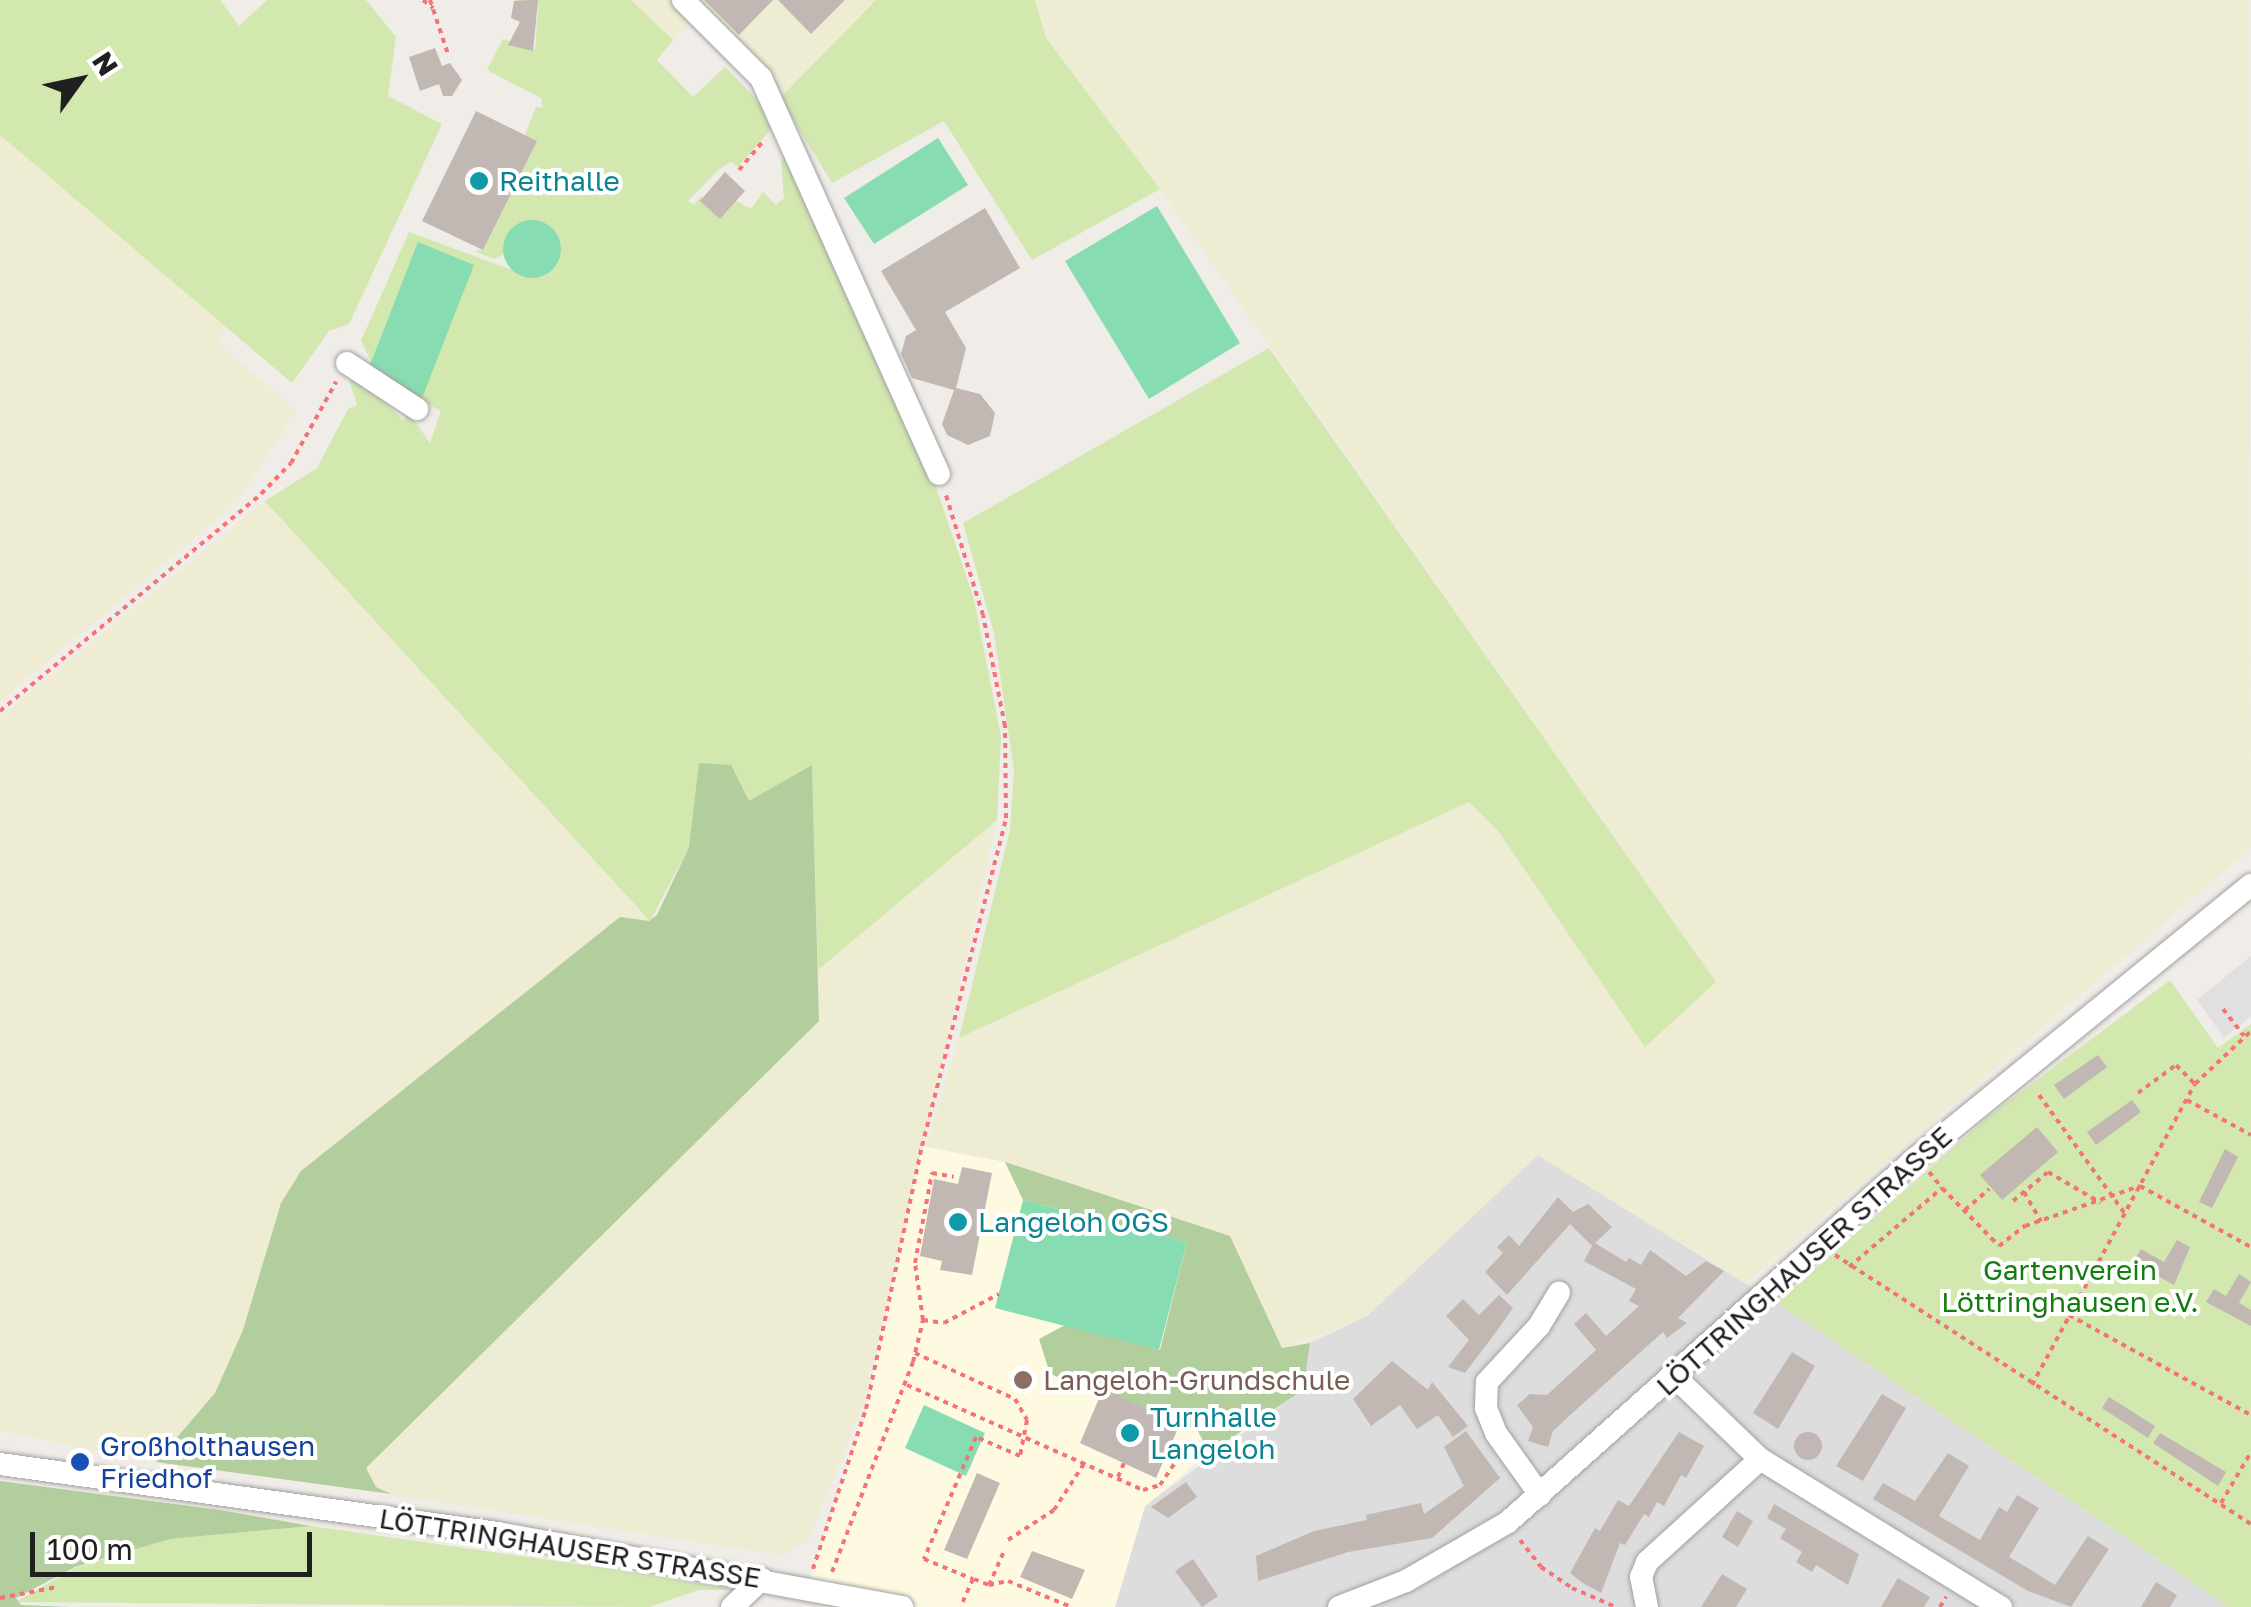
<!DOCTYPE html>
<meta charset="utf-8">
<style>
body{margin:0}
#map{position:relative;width:2251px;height:1607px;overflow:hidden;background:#f0ece7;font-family:"Golos Text",sans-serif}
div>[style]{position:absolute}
.residential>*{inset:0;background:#dedddd}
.education>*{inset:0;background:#fefae2}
.farmland>*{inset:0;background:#eeecd3}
.grass>*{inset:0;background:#d2e8af}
.forest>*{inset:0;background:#b2ce9d}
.pitch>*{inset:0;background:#88dcb1}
.round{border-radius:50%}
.parking>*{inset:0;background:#e0e0e0}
.building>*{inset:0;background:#c1b7b3}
.path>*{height:4px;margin-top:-2px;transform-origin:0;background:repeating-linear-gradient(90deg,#f57376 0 5px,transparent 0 10px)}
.roads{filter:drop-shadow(0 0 2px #a1a1a1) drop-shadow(0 0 2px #a1a1a1)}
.minor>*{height:22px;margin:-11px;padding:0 11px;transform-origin:11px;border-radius:11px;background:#fff}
.dots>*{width:28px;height:28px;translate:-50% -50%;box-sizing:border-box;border:5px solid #fff;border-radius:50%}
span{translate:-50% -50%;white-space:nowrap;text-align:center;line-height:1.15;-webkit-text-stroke:8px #fff;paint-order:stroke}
.culture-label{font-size:28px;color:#0d838f}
.left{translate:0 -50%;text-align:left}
.street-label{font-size:28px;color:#202020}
.park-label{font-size:28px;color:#157c10}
.education-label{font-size:28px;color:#785e54}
.transit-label{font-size:28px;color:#164399}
.north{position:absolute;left:30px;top:30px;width:100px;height:100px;-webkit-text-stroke:8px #fff;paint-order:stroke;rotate:57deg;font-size:28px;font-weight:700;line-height:40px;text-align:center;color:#202020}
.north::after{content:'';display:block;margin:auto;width:35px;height:45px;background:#202020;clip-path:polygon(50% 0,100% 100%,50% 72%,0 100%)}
.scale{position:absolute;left:30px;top:1532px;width:282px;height:45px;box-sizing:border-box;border:5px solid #202020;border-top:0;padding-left:12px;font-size:30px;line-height:35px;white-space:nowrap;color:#202020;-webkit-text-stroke:8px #fff;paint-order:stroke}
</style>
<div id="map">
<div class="residential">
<div style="clip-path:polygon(1538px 1155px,1777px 1303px,2229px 1607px,1115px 1607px,1145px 1506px,1302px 1390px,1310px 1343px,1367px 1316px)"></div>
</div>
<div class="education">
<div style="clip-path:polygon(922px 1146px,1005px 1162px,1023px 1200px,1187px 1242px,1160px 1350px,1209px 1453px,1145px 1506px,1115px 1607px,902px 1607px,807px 1588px,866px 1409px)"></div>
</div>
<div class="farmland">
<div style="clip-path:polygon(631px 0,876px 0,780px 98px,696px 19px,673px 40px)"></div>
<div style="clip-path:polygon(1035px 0,2249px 0,2251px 848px,1745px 1283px,1538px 1155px,1367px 1316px,1282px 1349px,1230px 1236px,1005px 1162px,926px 1147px,959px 1038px,1469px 802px,1499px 831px,1645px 1046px,1716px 982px,1160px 189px,1046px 38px)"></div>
<div style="clip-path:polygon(0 135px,227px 326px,216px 342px,296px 410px,237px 502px,0 701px)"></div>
<div style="clip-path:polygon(265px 501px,650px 921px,620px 917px,301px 1171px,281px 1203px,243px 1330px,215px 1393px,156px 1462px,0 1431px,0 718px)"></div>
<div style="clip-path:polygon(997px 820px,862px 1408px,808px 1540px,785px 1554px,759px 1552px,391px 1494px,376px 1487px,366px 1468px,819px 1021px,818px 970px)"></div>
</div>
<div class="grass">
<div style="clip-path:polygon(0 0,220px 0,239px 26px,267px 0,366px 0,396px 37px,388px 96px,442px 124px,349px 324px,329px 331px,292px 383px,0 135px)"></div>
<div style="clip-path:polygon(514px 0,631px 0,673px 40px,657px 60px,693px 97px,725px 67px,761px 104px,772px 128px,738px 167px,731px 162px,719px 169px,688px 201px,694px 205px,701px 196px,720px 219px,736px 201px,751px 209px,763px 192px,776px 205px,784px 198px,781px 162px,787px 157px,933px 478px,974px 599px,1001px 737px,997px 820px,818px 970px,812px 765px,749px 802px,700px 764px,689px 847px,650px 921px,265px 501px,317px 468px,348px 409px,357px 405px,349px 380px,363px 383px,403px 420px,409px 413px,430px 443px,441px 411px,367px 372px,423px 397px,418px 243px,371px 361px,361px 341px,409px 232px,512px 270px,504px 243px,504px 254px,494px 259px,474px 251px,483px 250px,536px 142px,525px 135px,536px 107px,543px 108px,541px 98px,487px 70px,503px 39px,535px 50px,538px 6px)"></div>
<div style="clip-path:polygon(876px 0,1035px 0,1046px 38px,1160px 189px,1032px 260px,944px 121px,832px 183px,780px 98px)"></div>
<div style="clip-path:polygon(1269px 348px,1716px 982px,1645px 1047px,1499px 832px,1469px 802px,959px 1038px,1010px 830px,1014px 771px,994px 633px,963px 523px)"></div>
<div style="clip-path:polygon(2170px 980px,2218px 1048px,2251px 1024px,2251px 1607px,2229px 1607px,1777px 1303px,1989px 1116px)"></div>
<div style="clip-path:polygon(311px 1526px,619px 1570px,736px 1590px,699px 1590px,649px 1607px,16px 1602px,75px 1568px,169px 1539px)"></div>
</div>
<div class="forest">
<div style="clip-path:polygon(699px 763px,731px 765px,749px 801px,812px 765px,819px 1021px,366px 1468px,376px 1487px,391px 1494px,156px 1462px,215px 1393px,243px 1330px,281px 1203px,301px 1171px,620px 917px,649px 921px,657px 915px,689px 847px)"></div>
<div style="clip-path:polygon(1005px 1162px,1230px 1236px,1282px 1348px,1310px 1343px,1303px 1390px,1209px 1453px,1198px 1431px,1050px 1374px,1039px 1339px,1065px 1325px,1160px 1350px,1187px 1242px,1023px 1200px)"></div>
<div style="clip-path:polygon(0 1481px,220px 1510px,311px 1526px,170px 1539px,75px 1567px,16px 1598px,21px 1605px,71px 1607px,0 1607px)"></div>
</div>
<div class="pitch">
<div style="clip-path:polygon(938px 138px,968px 185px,874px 244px,844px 198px)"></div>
<div style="clip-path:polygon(1157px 206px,1240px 343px,1149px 399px,1065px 261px)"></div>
<div class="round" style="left:503px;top:220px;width:58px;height:58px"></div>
<div style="clip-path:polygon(418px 242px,474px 265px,422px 398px,367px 372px)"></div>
<div style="clip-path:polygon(1023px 1200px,1187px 1242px,1159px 1350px,995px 1308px)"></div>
<div style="clip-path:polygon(924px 1405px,985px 1433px,966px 1476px,905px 1448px)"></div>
</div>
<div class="parking">
<div style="clip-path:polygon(2251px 956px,2251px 1016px,2224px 1038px,2197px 1000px)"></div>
</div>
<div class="building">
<div style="clip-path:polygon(531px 0,538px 0,533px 51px,508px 45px,520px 22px,511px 18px,514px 1px)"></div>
<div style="clip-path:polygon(704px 0,773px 0,739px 35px)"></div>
<div style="clip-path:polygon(778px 0,845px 0,811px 34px)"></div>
<div style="clip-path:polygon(435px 48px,442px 66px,450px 63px,462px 80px,452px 96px,443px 96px,439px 84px,420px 91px,409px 57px)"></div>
<div style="clip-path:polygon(476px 111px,537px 141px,483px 250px,422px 221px)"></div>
<div style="clip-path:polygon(725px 172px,745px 191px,720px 219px,700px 201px)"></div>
<div style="clip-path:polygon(985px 208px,1020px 268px,945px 312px,966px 348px,956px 388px,980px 394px,995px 413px,990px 436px,968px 445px,947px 435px,942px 424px,954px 390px,912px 378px,901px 354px,906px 336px,916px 330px,881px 271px)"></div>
<div style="clip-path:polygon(2098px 1055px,2107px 1067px,2064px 1099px,2054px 1085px)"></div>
<div style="clip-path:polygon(2132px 1100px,2141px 1112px,2096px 1145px,2087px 1132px)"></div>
<div style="clip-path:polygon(2037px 1127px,2058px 1152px,2002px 1200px,1980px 1175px)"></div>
<div style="clip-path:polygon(2225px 1149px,2238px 1157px,2212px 1208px,2199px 1202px)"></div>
<div style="clip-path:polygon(962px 1167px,992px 1173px,972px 1275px,940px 1270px,942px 1261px,920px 1256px,934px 1179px,958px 1184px)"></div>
<div style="clip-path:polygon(1558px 1197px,1573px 1212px,1588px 1204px,1612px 1227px,1595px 1243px,1626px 1262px,1629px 1258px,1641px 1265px,1650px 1250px,1686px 1276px,1706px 1261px,1724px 1271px,1678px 1318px,1687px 1323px,1667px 1338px,1663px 1332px,1579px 1407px,1553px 1431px,1548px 1447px,1528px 1441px,1533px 1427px,1517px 1405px,1530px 1394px,1547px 1395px,1596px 1350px,1574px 1324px,1586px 1313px,1606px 1336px,1639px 1306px,1629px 1301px,1636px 1289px,1584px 1261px,1592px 1246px,1570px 1224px,1507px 1295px,1485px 1272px,1503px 1253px,1497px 1247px,1509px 1235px,1519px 1246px)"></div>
<div style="clip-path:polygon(2177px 1240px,2190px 1247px,2174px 1285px,2133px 1262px,2141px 1249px,2164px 1262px)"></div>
<div style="clip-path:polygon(2239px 1274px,2251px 1282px,2239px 1303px,2251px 1310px,2251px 1326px,2206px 1302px,2214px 1289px,2226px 1296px)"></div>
<div style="clip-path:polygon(1499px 1295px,1513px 1308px,1496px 1332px,1465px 1373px,1448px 1367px,1469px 1340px,1446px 1316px,1463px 1299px,1479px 1315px)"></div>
<div style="clip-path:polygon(1792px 1352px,1815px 1366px,1778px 1429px,1753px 1413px)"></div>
<div style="clip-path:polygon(1392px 1361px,1428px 1390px,1432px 1382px,1468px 1426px,1453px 1437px,1438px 1415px,1417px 1429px,1400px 1405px,1371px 1426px,1353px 1399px)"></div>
<div style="clip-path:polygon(1103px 1389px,1180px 1424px,1156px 1478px,1080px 1443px)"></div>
<div style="clip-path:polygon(1882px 1394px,1906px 1408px,1863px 1481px,1836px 1466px)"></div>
<div style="clip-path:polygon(2109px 1397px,2155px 1426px,2148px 1438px,2102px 1408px)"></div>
<div style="clip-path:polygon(1466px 1431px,1500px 1478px,1432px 1538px,1348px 1552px,1258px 1581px,1256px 1556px,1314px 1531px,1367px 1520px,1366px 1515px,1421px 1503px,1424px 1514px,1464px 1486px,1444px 1447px)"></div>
<div style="clip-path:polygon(1679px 1432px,1704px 1446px,1686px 1478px,1681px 1475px,1664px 1506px,1657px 1502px,1649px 1517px,1644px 1514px,1625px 1545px,1620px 1543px,1601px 1593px,1583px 1583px,1570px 1573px,1595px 1528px,1600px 1531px,1618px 1500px,1629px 1506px)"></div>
<div class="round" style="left:1794px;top:1432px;width:28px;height:28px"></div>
<div style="clip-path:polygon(2160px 1433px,2226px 1472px,2218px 1486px,2153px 1443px)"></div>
<div style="clip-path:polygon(1948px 1453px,1969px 1466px,1939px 1516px,1980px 1540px,1999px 1507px,2007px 1512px,2017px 1495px,2039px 1508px,2009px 1557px,2031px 1570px,2055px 1585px,2088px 1536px,2109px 1549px,2071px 1607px,2028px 1591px,1873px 1499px,1883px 1483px,1915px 1501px)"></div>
<div style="clip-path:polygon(977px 1473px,1000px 1483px,967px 1559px,944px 1550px)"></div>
<div style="clip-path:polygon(1186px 1482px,1197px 1497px,1168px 1518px,1151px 1507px)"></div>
<div style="clip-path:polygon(1774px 1504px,1859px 1554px,1848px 1585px,1816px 1565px,1812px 1572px,1796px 1562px,1802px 1552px,1780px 1538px,1786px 1529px,1767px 1518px)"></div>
<div style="clip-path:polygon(1737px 1511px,1753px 1521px,1738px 1547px,1722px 1537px)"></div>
<div style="clip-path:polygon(1032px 1551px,1085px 1570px,1072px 1599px,1020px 1577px)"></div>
<div style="clip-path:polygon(1193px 1559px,1218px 1596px,1202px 1607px,1175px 1571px)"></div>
<div style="clip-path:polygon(1722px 1574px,1747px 1589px,1736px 1607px,1701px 1607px)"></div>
<div style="clip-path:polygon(1898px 1578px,1930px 1597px,1924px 1607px,1881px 1607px)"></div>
<div style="clip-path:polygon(2156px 1582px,2177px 1595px,2170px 1607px,2141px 1607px)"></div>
</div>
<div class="path">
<div style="left:423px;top:0;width:13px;rotate:39deg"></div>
<div style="left:430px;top:0;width:60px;rotate:71.6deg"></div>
<div style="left:739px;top:170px;width:40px;rotate:-50deg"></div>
<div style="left:0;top:711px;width:339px;rotate:-39.7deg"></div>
<div style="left:261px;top:494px;width:43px;rotate:-45.9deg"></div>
<div style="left:291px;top:463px;width:93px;rotate:-60.9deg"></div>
<div style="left:2223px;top:1009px;width:34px;rotate:52deg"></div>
<div style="left:2138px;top:1093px;width:47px;rotate:-36.4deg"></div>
<div style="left:2176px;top:1065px;width:27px;rotate:45deg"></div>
<div style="left:2039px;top:1095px;width:147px;rotate:54.1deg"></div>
<div style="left:2187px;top:1100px;width:73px;rotate:28.7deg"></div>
<div style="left:1929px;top:1172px;width:21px;rotate:51deg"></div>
<div style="left:2024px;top:1192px;width:34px;rotate:60deg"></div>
<div style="left:2013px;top:1201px;width:45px;rotate:-39.6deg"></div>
<div style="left:2048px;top:1172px;width:61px;rotate:30.3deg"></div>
<div style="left:1965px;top:1210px;width:32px;rotate:-41deg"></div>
<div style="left:1835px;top:1255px;width:495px;rotate:32.9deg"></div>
<div style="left:1849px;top:1267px;width:122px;rotate:-40.3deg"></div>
<div style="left:1942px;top:1188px;width:81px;rotate:45.5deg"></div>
<div style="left:1999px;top:1246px;width:33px;rotate:-38deg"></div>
<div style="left:2025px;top:1226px;width:122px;rotate:-19.2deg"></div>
<div style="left:2140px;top:1186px;width:127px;rotate:28.8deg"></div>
<div style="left:2069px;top:1315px;width:208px;rotate:28.8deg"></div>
<div style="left:923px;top:1320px;width:21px;rotate:8deg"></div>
<div style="left:944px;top:1323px;width:62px;rotate:-27.8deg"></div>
<div style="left:915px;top:1353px;width:110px;rotate:24.7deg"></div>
<div style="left:1015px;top:1399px;width:24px;rotate:60deg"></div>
<div style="left:1027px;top:1420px;width:37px;rotate:101deg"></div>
<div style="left:1020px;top:1456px;width:48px;rotate:-156.6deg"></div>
<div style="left:976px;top:1437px;width:133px;rotate:113.1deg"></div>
<div style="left:924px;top:1559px;width:53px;rotate:22.2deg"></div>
<div style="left:973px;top:1579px;width:30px;rotate:114deg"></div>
<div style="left:907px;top:1385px;width:258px;rotate:24deg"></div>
<div style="left:1143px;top:1490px;width:18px;rotate:-16deg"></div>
<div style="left:1160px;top:1485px;width:30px;rotate:-56deg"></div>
<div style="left:2032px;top:1385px;width:342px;rotate:-61.6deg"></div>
<div style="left:2195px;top:1084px;width:77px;rotate:-43.4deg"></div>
<div style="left:1118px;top:1477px;width:15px;rotate:-67deg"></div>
<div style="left:2221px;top:1503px;width:59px;rotate:-59.5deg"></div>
<div style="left:1008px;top:1540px;width:55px;rotate:-33.1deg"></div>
<div style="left:1054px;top:1510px;width:57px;rotate:-57.1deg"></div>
<div style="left:1520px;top:1540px;width:34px;rotate:52deg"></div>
<div style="left:1541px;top:1567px;width:37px;rotate:34deg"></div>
<div style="left:1572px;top:1588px;width:48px;rotate:23.4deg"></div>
<div style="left:813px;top:1569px;width:169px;rotate:-71.7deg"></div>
<div style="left:866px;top:1409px;width:269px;rotate:-78deg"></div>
<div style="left:922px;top:1146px;width:339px;rotate:-75.6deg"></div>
<div style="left:1006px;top:818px;width:92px;rotate:-90.6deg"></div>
<div style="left:1005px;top:726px;width:113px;rotate:-101.2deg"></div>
<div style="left:983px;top:615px;width:129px;rotate:-107.2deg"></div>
<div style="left:832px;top:1572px;width:225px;rotate:-68.9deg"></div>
<div style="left:913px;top:1362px;width:43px;rotate:-76.6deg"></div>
<div style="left:923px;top:1320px;width:58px;rotate:-98deg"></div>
<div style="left:915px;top:1263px;width:92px;rotate:-79.3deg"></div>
<div style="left:932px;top:1173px;width:22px;rotate:10deg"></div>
<div style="left:974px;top:1579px;width:16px;rotate:22deg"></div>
<div style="left:989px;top:1585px;width:35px;rotate:-66deg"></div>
<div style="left:989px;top:1585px;width:19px;rotate:-12deg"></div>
<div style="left:1008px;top:1581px;width:68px;rotate:22.4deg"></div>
<div style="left:0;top:1598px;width:58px;rotate:-10.9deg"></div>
<div style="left:1940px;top:1607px;width:12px;rotate:-59deg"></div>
</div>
<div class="roads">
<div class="minor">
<div style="left:683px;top:0;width:110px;rotate:45deg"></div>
<div style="left:761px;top:78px;width:434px;rotate:65.8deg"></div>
<div style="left:347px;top:363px;width:84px;rotate:33.3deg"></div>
<div style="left:1674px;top:1376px;width:120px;rotate:44deg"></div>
<div style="left:1760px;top:1459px;width:283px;rotate:31.6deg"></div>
<div style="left:0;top:1464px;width:503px;rotate:7.89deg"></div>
<div style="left:498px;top:1533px;width:411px;rotate:10.4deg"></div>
<div style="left:1540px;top:1495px;width:76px;rotate:-125.4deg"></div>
<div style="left:1496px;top:1433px;width:27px;rotate:-112deg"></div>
<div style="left:1486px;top:1408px;width:26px;rotate:-88deg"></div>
<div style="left:1487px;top:1382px;width:76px;rotate:-47.1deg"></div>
<div style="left:1539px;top:1326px;width:39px;rotate:-59deg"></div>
<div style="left:732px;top:1607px;width:41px;rotate:-43deg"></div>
<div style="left:1339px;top:1607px;width:72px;rotate:-21.2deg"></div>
<div style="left:1406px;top:1581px;width:118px;rotate:-30deg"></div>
<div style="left:1508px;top:1522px;width:547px;rotate:-41.74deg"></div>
<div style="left:1916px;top:1158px;width:432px;rotate:-39.2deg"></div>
<div style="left:1647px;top:1607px;width:31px;rotate:-101deg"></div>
<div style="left:1641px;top:1577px;width:16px;rotate:-68deg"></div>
<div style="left:1647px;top:1562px;width:153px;rotate:-42.3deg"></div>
</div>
</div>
<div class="dots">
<div style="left:479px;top:181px;background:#0f9aa8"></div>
<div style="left:958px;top:1222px;background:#0f9aa8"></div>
<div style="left:1023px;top:1380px;background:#8d6e63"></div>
<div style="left:1130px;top:1433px;background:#0f9aa8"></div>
<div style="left:80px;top:1462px;background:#1a4fb4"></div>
</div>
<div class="culture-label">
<span class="left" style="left:499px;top:181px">Reithalle</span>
<span class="left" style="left:978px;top:1222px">Langeloh OGS</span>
<span class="left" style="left:1150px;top:1433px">Turnhalle<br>Langeloh</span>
</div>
<div class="street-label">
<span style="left:1804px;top:1261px;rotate:-42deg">LÖTTRINGHAUSER STRASSE</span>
<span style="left:570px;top:1548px;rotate:9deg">LÖTTRINGHAUSER STRASSE</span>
</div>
<div class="park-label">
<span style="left:2070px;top:1286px">Gartenverein<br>Löttringhausen e.V.</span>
</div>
<div class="education-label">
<span class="left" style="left:1043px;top:1380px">Langeloh-Grundschule</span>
</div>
<div class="transit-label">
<span class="left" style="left:100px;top:1462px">Großholthausen<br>Friedhof</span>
</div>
<div class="north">N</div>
<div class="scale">100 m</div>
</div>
